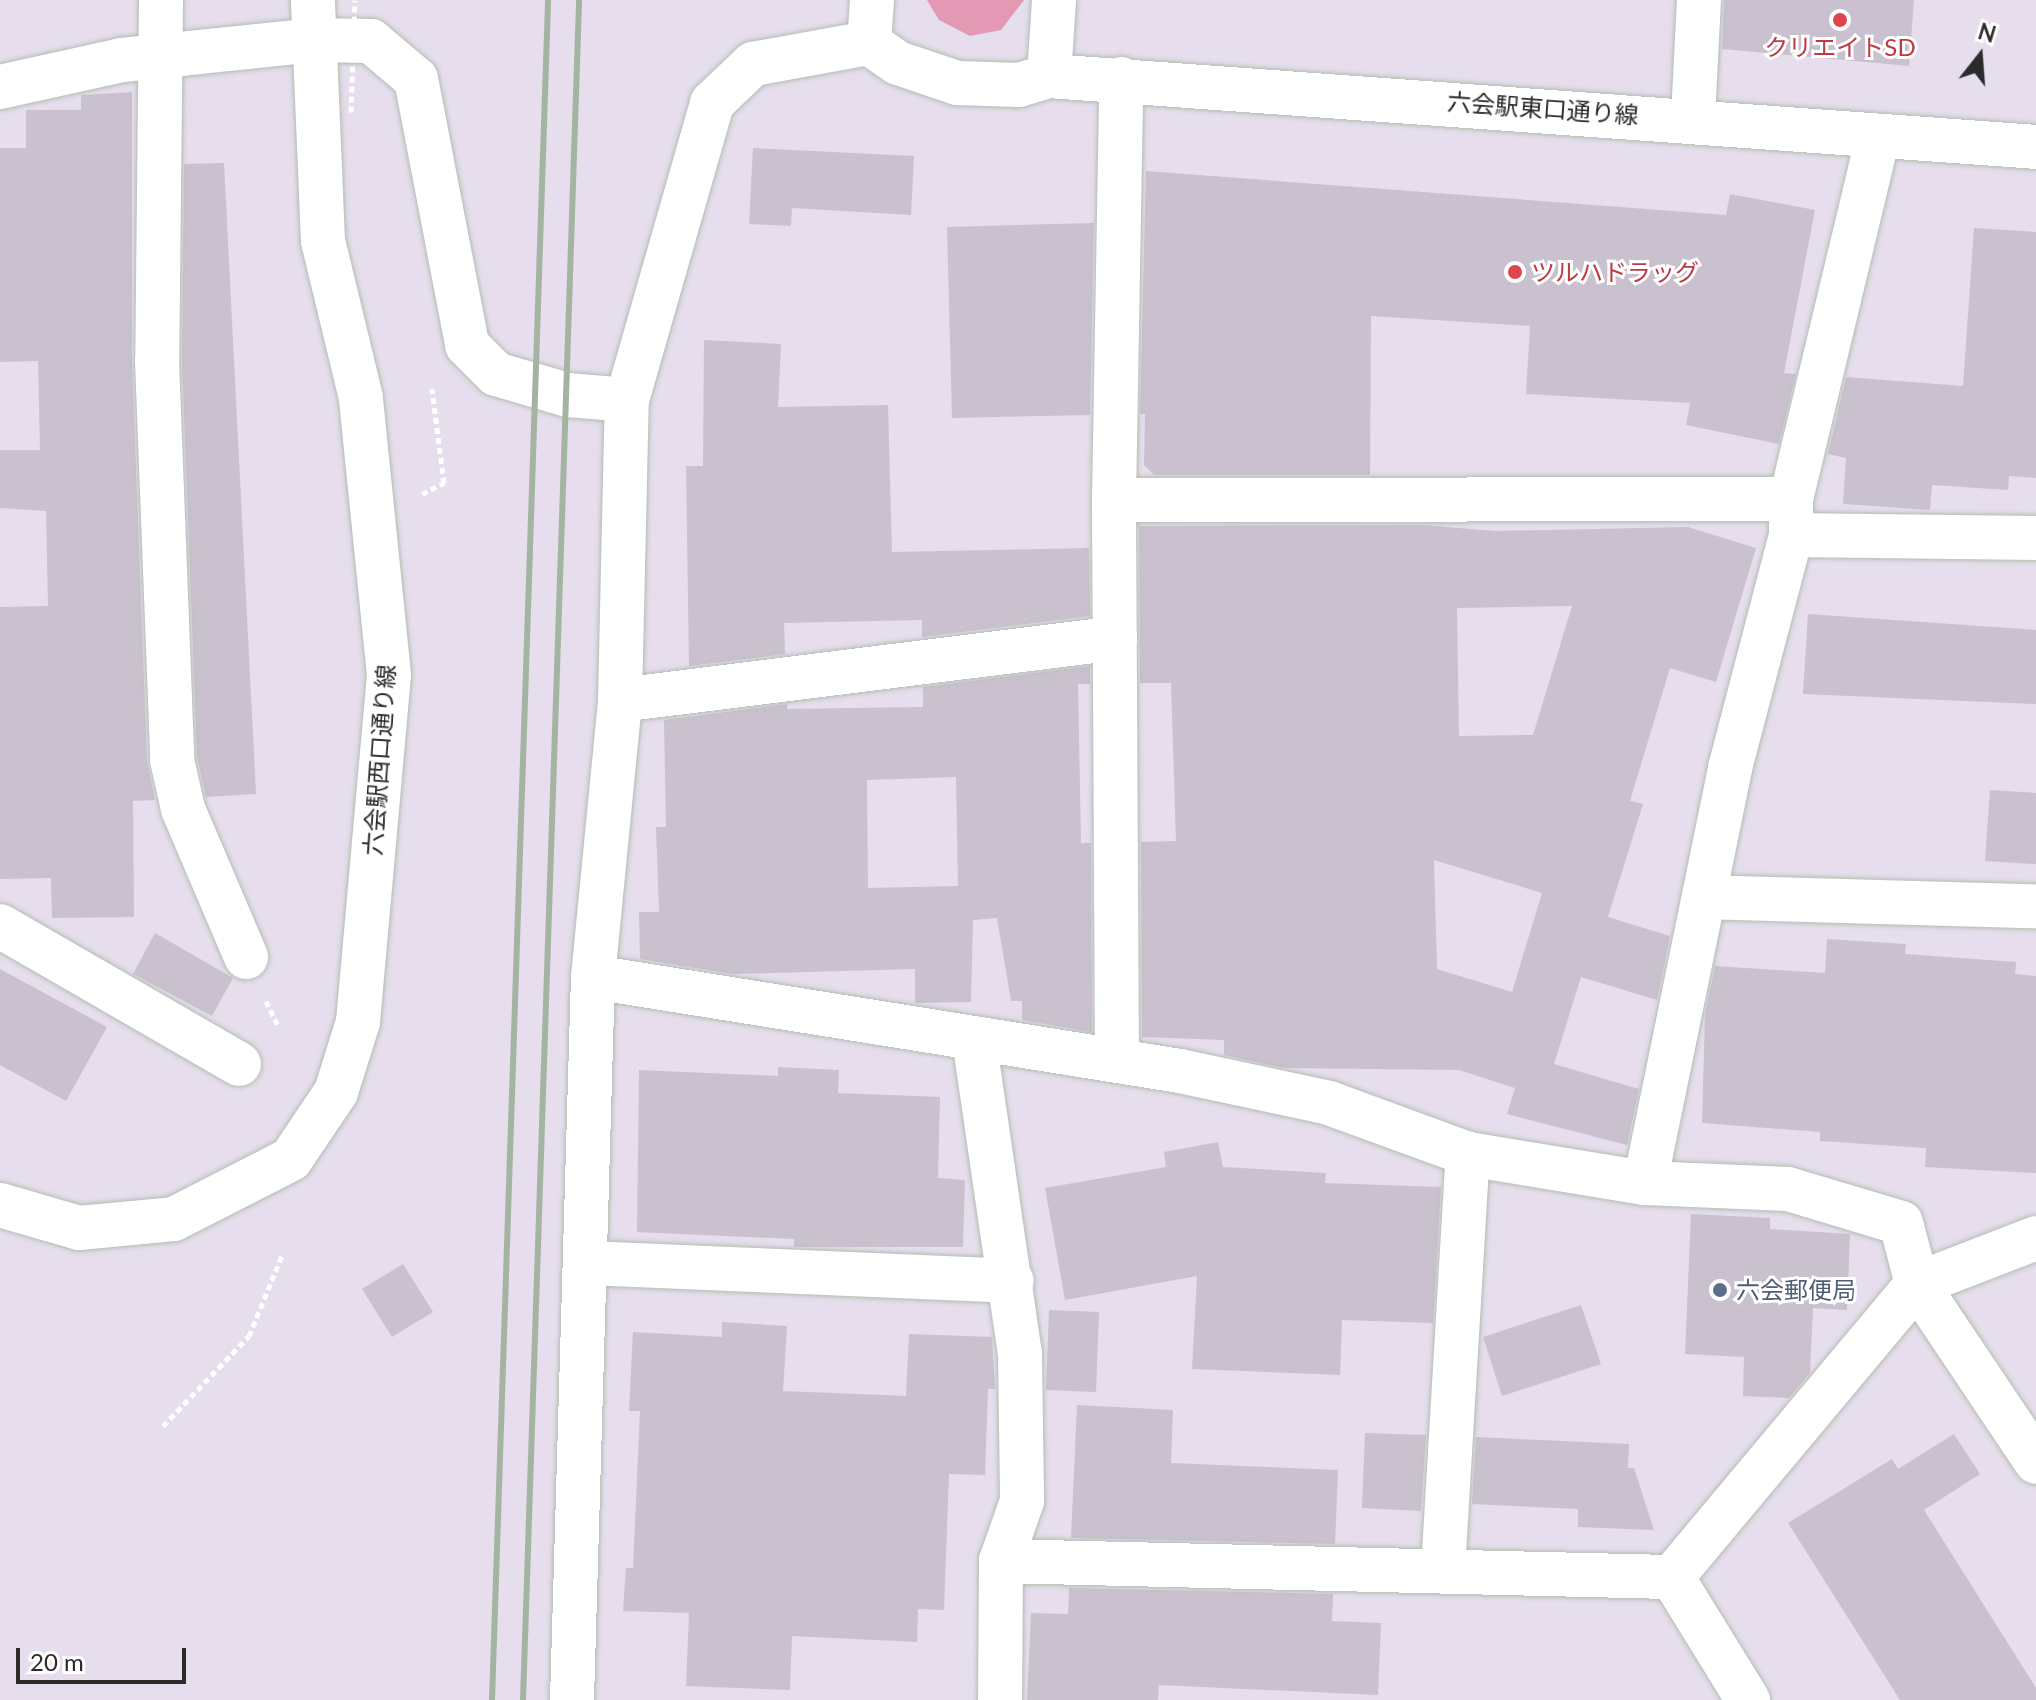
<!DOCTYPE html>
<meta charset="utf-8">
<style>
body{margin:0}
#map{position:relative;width:2036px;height:1700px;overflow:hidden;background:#e6dded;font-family:Lato,"Noto Sans JP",sans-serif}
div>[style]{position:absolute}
.green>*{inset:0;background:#e399b3}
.building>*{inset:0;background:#cac1cf}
.path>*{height:5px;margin-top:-2.5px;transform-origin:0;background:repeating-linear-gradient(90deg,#fff 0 6px,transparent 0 10px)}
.roads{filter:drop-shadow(0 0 2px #b3beb1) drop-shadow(0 0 2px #b3beb1)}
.minor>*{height:44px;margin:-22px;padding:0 22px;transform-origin:22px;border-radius:22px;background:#fff}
.rail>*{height:6px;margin:-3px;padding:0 3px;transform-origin:3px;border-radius:3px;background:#a3b5a0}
.path-bridge>*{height:5px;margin-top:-2.5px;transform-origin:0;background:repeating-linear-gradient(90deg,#fff 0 6px,transparent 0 10px)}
.dots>*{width:22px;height:22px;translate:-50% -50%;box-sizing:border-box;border:4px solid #fff;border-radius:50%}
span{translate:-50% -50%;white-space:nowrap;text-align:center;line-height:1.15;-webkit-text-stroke:6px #fff;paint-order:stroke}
.health-label{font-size:24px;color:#be3a42}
.left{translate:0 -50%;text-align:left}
.street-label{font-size:24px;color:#2b2b2b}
.service-label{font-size:24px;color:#4e5e75}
.north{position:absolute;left:1940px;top:16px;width:80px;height:80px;-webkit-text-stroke:6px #fff;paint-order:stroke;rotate:17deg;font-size:22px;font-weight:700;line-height:32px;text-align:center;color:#2b2b2b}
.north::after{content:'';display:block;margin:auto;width:28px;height:36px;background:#2b2b2b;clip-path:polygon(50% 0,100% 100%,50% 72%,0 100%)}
.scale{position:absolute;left:16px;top:1648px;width:170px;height:36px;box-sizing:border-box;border:4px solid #2b2b2b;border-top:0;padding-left:10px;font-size:24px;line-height:28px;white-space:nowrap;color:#2b2b2b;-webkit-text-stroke:6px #fff;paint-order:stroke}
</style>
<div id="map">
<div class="green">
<div style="clip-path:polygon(927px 0,1024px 0,1001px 30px,970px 36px,939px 20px)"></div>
</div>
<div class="building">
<div style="clip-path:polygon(1724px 0,1914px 0,1909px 66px,1722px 49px)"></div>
<div style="clip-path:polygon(132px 92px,132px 362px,147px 761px,155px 800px,133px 801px,134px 917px,52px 918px,51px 878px,0 879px,0 607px,48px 606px,46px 511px,0 508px,0 450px,40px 450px,38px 361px,0 362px,0 148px,26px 148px,26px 110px,81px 110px,81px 95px)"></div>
<div style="clip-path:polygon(753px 148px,914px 156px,911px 215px,792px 208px,791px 226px,749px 224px)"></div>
<div style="clip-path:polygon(224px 163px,256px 794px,206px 797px,197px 757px,182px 361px,184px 164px)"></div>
<div style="clip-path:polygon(1146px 171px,1726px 215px,1730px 194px,1815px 210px,1784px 373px,1796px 374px,1779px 444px,1686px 425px,1690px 403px,1526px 394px,1530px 326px,1371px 316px,1370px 475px,1154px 475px,1144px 465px,1145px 414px,1140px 414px)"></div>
<div style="clip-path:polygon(1094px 223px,1090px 415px,952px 418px,947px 227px)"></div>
<div style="clip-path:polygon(1974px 228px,2036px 232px,2036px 478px,2009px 476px,2008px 490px,1932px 485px,1930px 510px,1843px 504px,1846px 458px,1828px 454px,1846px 377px,1963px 386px)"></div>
<div style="clip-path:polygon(704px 340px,781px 344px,778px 407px,888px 405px,892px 552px,1089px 548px,1090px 616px,922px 637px,922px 620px,784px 623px,785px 654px,689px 666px,686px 466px,703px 466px)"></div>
<div style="clip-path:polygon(evenodd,1422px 525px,1495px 531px,1688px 527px,1756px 548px,1716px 682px,1670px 668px,1630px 801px,1643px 804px,1608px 917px,1670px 936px,1657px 1000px,1581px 977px,1554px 1064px,1639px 1089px,1627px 1145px,1507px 1114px,1515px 1088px,1459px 1070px,1284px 1068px,1224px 1055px,1224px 1040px,1142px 1037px,1141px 842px,1176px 841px,1171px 683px,1140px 683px,1139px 526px,1422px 525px,1572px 606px,1533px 735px,1459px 736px,1457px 608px,1572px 606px,1422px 525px,1434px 860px,1542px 893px,1512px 992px,1437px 969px,1434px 860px)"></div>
<div style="clip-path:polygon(1808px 614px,2036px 630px,2036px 704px,1803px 694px)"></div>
<div style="clip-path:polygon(evenodd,1090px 666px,1090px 684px,1078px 684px,1081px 843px,1091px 843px,1092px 1032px,1022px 1020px,1022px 1001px,1011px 1001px,997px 918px,973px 920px,971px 1002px,915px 1003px,915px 969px,732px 974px,640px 959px,639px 912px,659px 912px,656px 827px,666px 827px,664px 720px,787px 704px,787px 709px,923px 707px,923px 687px,1090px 666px,956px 777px,958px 886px,868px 888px,867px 780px,956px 777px)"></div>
<div style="clip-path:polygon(1990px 790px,2036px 793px,2036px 864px,1985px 861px)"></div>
<div style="clip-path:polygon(155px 933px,233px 978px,212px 1016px,133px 974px)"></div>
<div style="clip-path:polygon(1827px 939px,1906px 944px,1905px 954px,2016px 962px,2015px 974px,2036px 976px,2036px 1173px,1925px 1167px,1926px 1148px,1820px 1141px,1820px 1132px,1702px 1123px,1705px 1015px,1715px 966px,1825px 973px)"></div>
<div style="clip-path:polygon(0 969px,107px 1027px,66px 1101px,0 1065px)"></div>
<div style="clip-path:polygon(778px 1067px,839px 1070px,838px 1093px,940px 1097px,938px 1178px,965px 1180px,963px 1247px,794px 1247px,794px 1239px,637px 1232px,639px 1070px,778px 1076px)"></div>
<div style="clip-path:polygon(1218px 1142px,1223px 1167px,1326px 1173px,1325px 1183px,1441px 1187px,1433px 1323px,1342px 1320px,1340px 1375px,1192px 1369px,1197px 1276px,1065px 1300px,1045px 1188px,1166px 1167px,1164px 1152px)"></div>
<div style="clip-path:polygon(1691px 1214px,1770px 1218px,1770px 1229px,1850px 1234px,1847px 1310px,1813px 1308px,1810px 1373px,1789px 1398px,1743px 1396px,1744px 1357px,1685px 1354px)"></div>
<div style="clip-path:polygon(403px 1264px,433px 1312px,392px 1337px,362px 1289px)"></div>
<div style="clip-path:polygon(1581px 1305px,1601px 1364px,1502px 1396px,1483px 1337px)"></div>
<div style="clip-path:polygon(1049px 1310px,1099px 1312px,1096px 1392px,1046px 1390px)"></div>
<div style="clip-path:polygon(722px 1322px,787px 1326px,783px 1391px,906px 1396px,909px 1334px,992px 1337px,995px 1389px,988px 1389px,985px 1475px,949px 1474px,944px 1610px,918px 1609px,917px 1642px,792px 1636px,790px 1690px,686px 1686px,689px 1613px,623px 1611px,626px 1568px,633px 1568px,640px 1411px,629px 1411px,633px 1332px,722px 1337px)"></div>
<div style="clip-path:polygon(1077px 1405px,1173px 1410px,1171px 1463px,1338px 1470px,1335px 1544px,1071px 1538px)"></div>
<div style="clip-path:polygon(1365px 1433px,1426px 1435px,1421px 1511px,1362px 1508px)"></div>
<div style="clip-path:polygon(1954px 1434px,1980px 1474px,1924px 1510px,2036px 1688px,2036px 1700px,1900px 1700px,1788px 1523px,1892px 1459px,1898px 1469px)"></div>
<div style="clip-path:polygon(1476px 1437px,1629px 1444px,1628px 1468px,1634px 1468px,1654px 1530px,1578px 1527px,1578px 1509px,1472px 1504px)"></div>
<div style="clip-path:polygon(1069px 1588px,1333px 1594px,1332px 1621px,1381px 1623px,1378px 1695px,1159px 1685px,1158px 1700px,1027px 1700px,1031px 1613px,1068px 1614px)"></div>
</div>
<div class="path">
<div style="left:422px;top:494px;width:25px;rotate:-27deg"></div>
<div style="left:444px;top:483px;width:95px;rotate:-97.3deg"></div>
<div style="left:266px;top:1001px;width:30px;rotate:64deg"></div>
<div style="left:163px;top:1426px;width:124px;rotate:-46.3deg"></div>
<div style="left:249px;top:1336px;width:87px;rotate:-67.8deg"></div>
</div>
<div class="roads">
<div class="minor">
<div style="left:161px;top:0;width:361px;rotate:90.6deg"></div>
<div style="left:157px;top:361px;width:399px;rotate:87.8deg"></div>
<div style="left:172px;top:760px;width:50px;rotate:77.3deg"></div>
<div style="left:183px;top:809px;width:161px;rotate:66.9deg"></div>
<div style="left:872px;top:0;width:43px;rotate:94deg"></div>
<div style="left:869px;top:43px;width:35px;rotate:35deg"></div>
<div style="left:898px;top:63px;width:62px;rotate:18.7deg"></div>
<div style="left:957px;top:83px;width:62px;rotate:1.8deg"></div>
<div style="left:1019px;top:85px;width:31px;rotate:-17deg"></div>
<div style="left:1049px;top:76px;width:76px;rotate:-86.2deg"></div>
<div style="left:1049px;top:76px;width:990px;rotate:4.11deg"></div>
<div style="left:0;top:87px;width:125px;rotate:-12.5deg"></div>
<div style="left:122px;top:60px;width:193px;rotate:-5.9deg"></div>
<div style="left:314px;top:40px;width:57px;rotate:1deg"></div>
<div style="left:371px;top:41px;width:59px;rotate:40.2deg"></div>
<div style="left:416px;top:79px;width:271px;rotate:79.1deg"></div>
<div style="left:467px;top:345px;width:41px;rotate:45deg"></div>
<div style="left:496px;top:374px;width:75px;rotate:16.3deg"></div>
<div style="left:568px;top:395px;width:59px;rotate:4.8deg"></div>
<div style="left:627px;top:400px;width:309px;rotate:-74deg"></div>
<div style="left:712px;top:103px;width:57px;rotate:-43.6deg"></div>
<div style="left:753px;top:64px;width:118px;rotate:-10.3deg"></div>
<div style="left:1693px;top:118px;width:118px;rotate:-87.1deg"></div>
<div style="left:1114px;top:500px;width:677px;rotate:-0.08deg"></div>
<div style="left:1791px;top:535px;width:245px;rotate:0.7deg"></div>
<div style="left:620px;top:700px;width:499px;rotate:-7.1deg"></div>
<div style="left:1704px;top:897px;width:332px;rotate:1.6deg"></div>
<div style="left:0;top:926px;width:276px;rotate:30deg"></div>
<div style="left:593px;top:977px;width:594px;rotate:9.1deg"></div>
<div style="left:1180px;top:1071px;width:152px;rotate:12.1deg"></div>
<div style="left:1329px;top:1103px;width:148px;rotate:20.1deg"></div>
<div style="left:1468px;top:1154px;width:179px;rotate:9.3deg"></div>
<div style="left:1645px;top:1183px;width:143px;rotate:2.4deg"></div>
<div style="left:1788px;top:1189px;width:118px;rotate:16.7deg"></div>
<div style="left:1901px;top:1223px;width:63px;rotate:75.3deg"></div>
<div style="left:1917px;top:1284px;width:214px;rotate:56.2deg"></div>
<div style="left:974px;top:1039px;width:317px;rotate:81.7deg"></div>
<div style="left:1020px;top:1353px;width:148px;rotate:89.2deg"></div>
<div style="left:1022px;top:1501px;width:64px;rotate:109.3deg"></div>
<div style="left:1001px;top:1561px;width:139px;rotate:90.4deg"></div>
<div style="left:1117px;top:1061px;width:561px;rotate:-90.31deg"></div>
<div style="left:1114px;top:500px;width:421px;rotate:-89deg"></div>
<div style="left:1645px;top:1183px;width:424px;rotate:-78.4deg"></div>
<div style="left:1730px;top:768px;width:241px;rotate:-75.3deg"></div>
<div style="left:1791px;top:535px;width:36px;rotate:-90deg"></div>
<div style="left:1791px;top:499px;width:371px;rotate:-76.5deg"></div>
<div style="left:0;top:1205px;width:82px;rotate:16.2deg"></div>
<div style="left:79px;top:1228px;width:95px;rotate:-5.4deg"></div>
<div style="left:174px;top:1219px;width:131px;rotate:-27.1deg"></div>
<div style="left:291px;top:1159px;width:81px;rotate:-56.1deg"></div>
<div style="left:336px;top:1092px;width:73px;rotate:-72.6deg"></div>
<div style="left:358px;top:1022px;width:348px;rotate:-84.9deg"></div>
<div style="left:389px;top:675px;width:278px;rotate:-95.8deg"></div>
<div style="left:361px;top:398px;width:162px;rotate:-103.6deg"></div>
<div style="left:323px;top:241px;width:241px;rotate:-92.4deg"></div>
<div style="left:586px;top:1263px;width:426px;rotate:2.4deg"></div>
<div style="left:1001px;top:1561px;width:671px;rotate:1.37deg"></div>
<div style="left:1672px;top:1577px;width:145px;rotate:58.3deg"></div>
<div style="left:1443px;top:1570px;width:417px;rotate:-86.6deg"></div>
<div style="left:1672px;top:1577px;width:382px;rotate:-50.1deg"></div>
<div style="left:1917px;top:1284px;width:128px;rotate:-21.1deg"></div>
<div style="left:572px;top:1700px;width:723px;rotate:-88.34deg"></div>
<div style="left:593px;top:977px;width:278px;rotate:-84.4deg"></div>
<div style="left:620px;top:700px;width:300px;rotate:-88.7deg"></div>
</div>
</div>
<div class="rail">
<div style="left:492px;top:1700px;width:1701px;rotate:-88.11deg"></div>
<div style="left:523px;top:1700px;width:1701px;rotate:-88.11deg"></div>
</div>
<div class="path-bridge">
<div style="left:351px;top:112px;width:112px;rotate:-88deg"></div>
</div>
<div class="dots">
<div style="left:1840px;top:20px;background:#e0444e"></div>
<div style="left:1515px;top:272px;background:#e0444e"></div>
<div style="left:1720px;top:1290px;background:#5c6f8a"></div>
</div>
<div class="health-label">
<span style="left:1840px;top:47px">クリエイトSD</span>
<span class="left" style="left:1531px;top:272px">ツルハドラッグ</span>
</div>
<div class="street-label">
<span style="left:1543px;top:108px;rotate:4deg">六会駅東口通り線</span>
<span style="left:379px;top:760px;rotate:-86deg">六会駅西口通り線</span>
</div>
<div class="service-label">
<span class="left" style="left:1736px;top:1290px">六会郵便局</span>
</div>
<div class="north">N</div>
<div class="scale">20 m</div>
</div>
